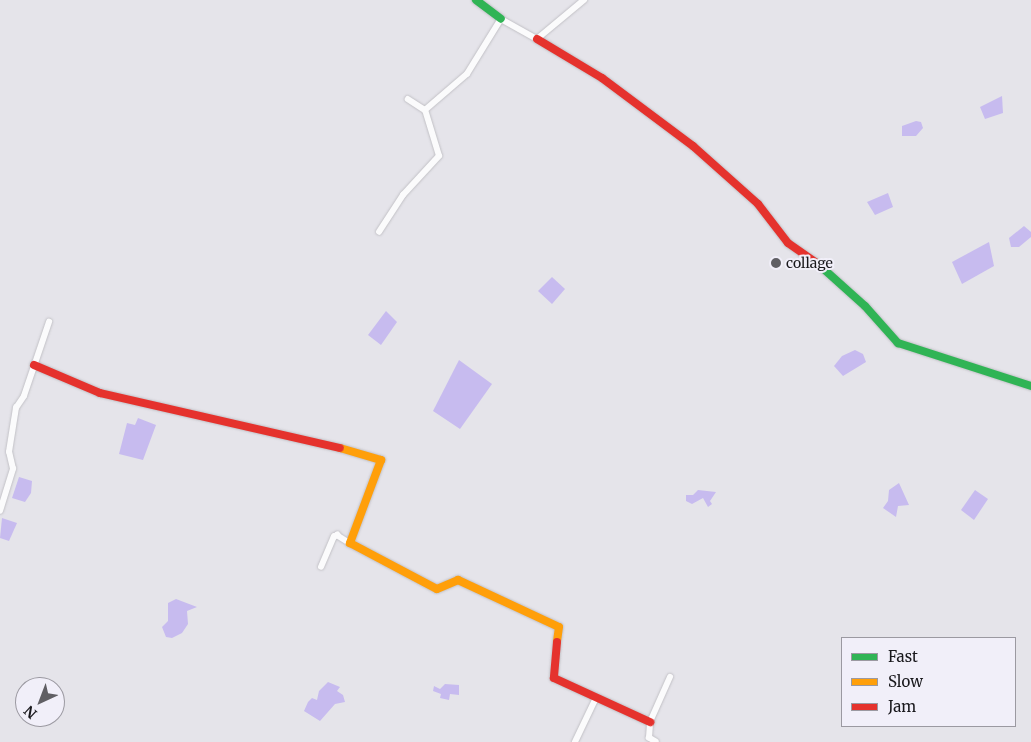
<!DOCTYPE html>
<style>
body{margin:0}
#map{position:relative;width:1031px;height:742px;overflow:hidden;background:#e5e4ea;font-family:Merriweather,serif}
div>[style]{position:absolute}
.water>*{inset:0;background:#c7bbef}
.roads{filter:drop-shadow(0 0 1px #c2c1c6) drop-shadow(0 0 1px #c2c1c6)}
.street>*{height:5.5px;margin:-2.75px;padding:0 2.75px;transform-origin:2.75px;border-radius:2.75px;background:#fbfbfc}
.fast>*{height:8px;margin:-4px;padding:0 4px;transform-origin:4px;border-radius:4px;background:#30b455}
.slow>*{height:8px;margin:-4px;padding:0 4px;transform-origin:4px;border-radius:4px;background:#ff9f0a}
.jam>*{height:8px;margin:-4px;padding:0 4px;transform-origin:4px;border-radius:4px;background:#e5322d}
.dots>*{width:14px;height:14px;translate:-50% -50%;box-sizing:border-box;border:2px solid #f1eff9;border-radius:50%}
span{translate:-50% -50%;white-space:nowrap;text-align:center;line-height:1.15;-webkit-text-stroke:4px #f1eff9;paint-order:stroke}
.poi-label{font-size:14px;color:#19181c}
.left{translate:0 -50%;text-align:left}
.legend{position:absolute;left:841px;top:637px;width:175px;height:90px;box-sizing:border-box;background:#f1eff9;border:1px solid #9b99a1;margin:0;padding:6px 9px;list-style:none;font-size:15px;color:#19181c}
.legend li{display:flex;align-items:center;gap:10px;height:25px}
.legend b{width:25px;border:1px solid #9b99a1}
.north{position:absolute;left:15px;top:677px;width:50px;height:50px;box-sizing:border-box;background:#f1eff9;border:1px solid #9b99a1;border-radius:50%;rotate:223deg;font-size:14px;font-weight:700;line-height:20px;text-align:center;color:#19181c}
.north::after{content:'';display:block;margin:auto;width:18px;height:22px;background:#605f64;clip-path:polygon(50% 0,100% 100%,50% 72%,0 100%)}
</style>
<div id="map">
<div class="water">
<div style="clip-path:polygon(1002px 96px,1003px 113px,985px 119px,980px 107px)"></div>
<div style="clip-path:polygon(916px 121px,921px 122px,923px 128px,916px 136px,902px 136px,902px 126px)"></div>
<div style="clip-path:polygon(888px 193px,893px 207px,875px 215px,867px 202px)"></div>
<div style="clip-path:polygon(1024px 226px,1031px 232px,1031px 237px,1019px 247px,1011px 247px,1009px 238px)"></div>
<div style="clip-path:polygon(989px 242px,994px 266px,962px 284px,952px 262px)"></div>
<div style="clip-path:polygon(552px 277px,565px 289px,552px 304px,538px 291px)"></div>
<div style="clip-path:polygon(386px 311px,397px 322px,381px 345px,368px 335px)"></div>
<div style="clip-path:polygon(855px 350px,863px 354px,866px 362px,843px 376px,834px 366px,842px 356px)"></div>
<div style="clip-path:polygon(459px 360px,492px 384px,460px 429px,433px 411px)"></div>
<div style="clip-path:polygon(138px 418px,156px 425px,143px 460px,119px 454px,127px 423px,135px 425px)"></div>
<div style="clip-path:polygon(19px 477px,32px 481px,31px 493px,25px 502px,12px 498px)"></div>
<div style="clip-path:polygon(899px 483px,909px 505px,898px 506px,896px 517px,883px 508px,888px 501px,889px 490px)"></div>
<div style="clip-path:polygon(698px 490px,716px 492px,710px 501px,712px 504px,708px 507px,703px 498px,692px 504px,686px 501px,686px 495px,693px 495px)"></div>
<div style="clip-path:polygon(975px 490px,988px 499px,974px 520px,961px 510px)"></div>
<div style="clip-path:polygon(2px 518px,17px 523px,9px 541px,0 538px)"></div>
<div style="clip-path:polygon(176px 599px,197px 607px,187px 611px,188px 624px,182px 633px,172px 638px,166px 637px,162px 627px,168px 621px,168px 603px)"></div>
<div style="clip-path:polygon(328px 682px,340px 687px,337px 691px,343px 695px,345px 702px,335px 704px,320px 721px,304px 711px,308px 702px,312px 698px,317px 700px,319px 691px)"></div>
<div style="clip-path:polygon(445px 684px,459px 685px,459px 695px,450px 694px,449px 700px,440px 698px,441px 694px,433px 691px,434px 686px,440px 689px)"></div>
</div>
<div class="roads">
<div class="street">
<div style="left:408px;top:99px;width:20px;rotate:33deg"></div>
<div style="left:379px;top:232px;width:44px;rotate:-57deg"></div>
<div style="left:403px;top:195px;width:53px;rotate:-47.3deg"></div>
<div style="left:439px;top:156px;width:48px;rotate:-106.9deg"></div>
<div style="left:425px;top:110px;width:55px;rotate:-40.6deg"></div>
<div style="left:467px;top:74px;width:65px;rotate:-58.3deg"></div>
<div style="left:501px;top:19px;width:41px;rotate:29.1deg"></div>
<div style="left:537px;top:39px;width:61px;rotate:-39.7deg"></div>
<div style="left:0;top:511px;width:44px;rotate:-72.8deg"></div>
<div style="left:13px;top:469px;width:17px;rotate:-103deg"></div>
<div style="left:9px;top:452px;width:45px;rotate:-81deg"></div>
<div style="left:16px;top:408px;width:14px;rotate:-56deg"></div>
<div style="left:24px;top:396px;width:78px;rotate:-71.3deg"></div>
<div style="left:321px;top:567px;width:33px;rotate:-67deg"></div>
<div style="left:334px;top:537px;width:4px;rotate:-34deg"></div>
<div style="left:337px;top:535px;width:15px;rotate:32deg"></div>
<div style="left:575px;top:742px;width:49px;rotate:-64.5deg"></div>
<div style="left:656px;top:742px;width:8px;rotate:-150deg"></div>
<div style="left:649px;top:738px;width:16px;rotate:-86deg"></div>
<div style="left:650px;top:722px;width:49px;rotate:-66deg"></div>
</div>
<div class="fast">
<div style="left:476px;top:0;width:31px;rotate:37deg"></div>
<div style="left:817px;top:263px;width:64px;rotate:41.9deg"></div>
<div style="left:865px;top:306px;width:50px;rotate:48.3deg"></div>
<div style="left:898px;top:343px;width:140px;rotate:17.9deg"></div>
</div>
<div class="slow">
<div style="left:340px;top:448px;width:43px;rotate:16.3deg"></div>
<div style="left:381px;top:460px;width:89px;rotate:110.5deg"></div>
<div style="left:350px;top:543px;width:98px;rotate:27.9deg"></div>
<div style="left:437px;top:589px;width:23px;rotate:-23deg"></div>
<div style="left:458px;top:580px;width:111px;rotate:25deg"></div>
<div style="left:559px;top:627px;width:15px;rotate:98deg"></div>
</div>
<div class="jam">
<div style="left:537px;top:39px;width:76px;rotate:31deg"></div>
<div style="left:602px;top:78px;width:114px;rotate:36.8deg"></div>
<div style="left:693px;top:146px;width:87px;rotate:41.7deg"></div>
<div style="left:758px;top:204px;width:49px;rotate:52.4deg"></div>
<div style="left:788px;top:243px;width:35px;rotate:35deg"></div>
<div style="left:34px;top:365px;width:72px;rotate:23deg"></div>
<div style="left:100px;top:393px;width:246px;rotate:12.9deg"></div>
<div style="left:557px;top:642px;width:36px;rotate:95deg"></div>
<div style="left:554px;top:678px;width:106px;rotate:24.6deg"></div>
</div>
</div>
<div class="dots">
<div style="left:776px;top:263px;background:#605f64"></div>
</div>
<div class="poi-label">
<span class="left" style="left:786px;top:263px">collage</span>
</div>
<ul class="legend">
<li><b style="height:6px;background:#30b455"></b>Fast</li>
<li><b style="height:6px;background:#ff9f0a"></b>Slow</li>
<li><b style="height:6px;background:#e5322d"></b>Jam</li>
</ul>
<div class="north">N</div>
</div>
